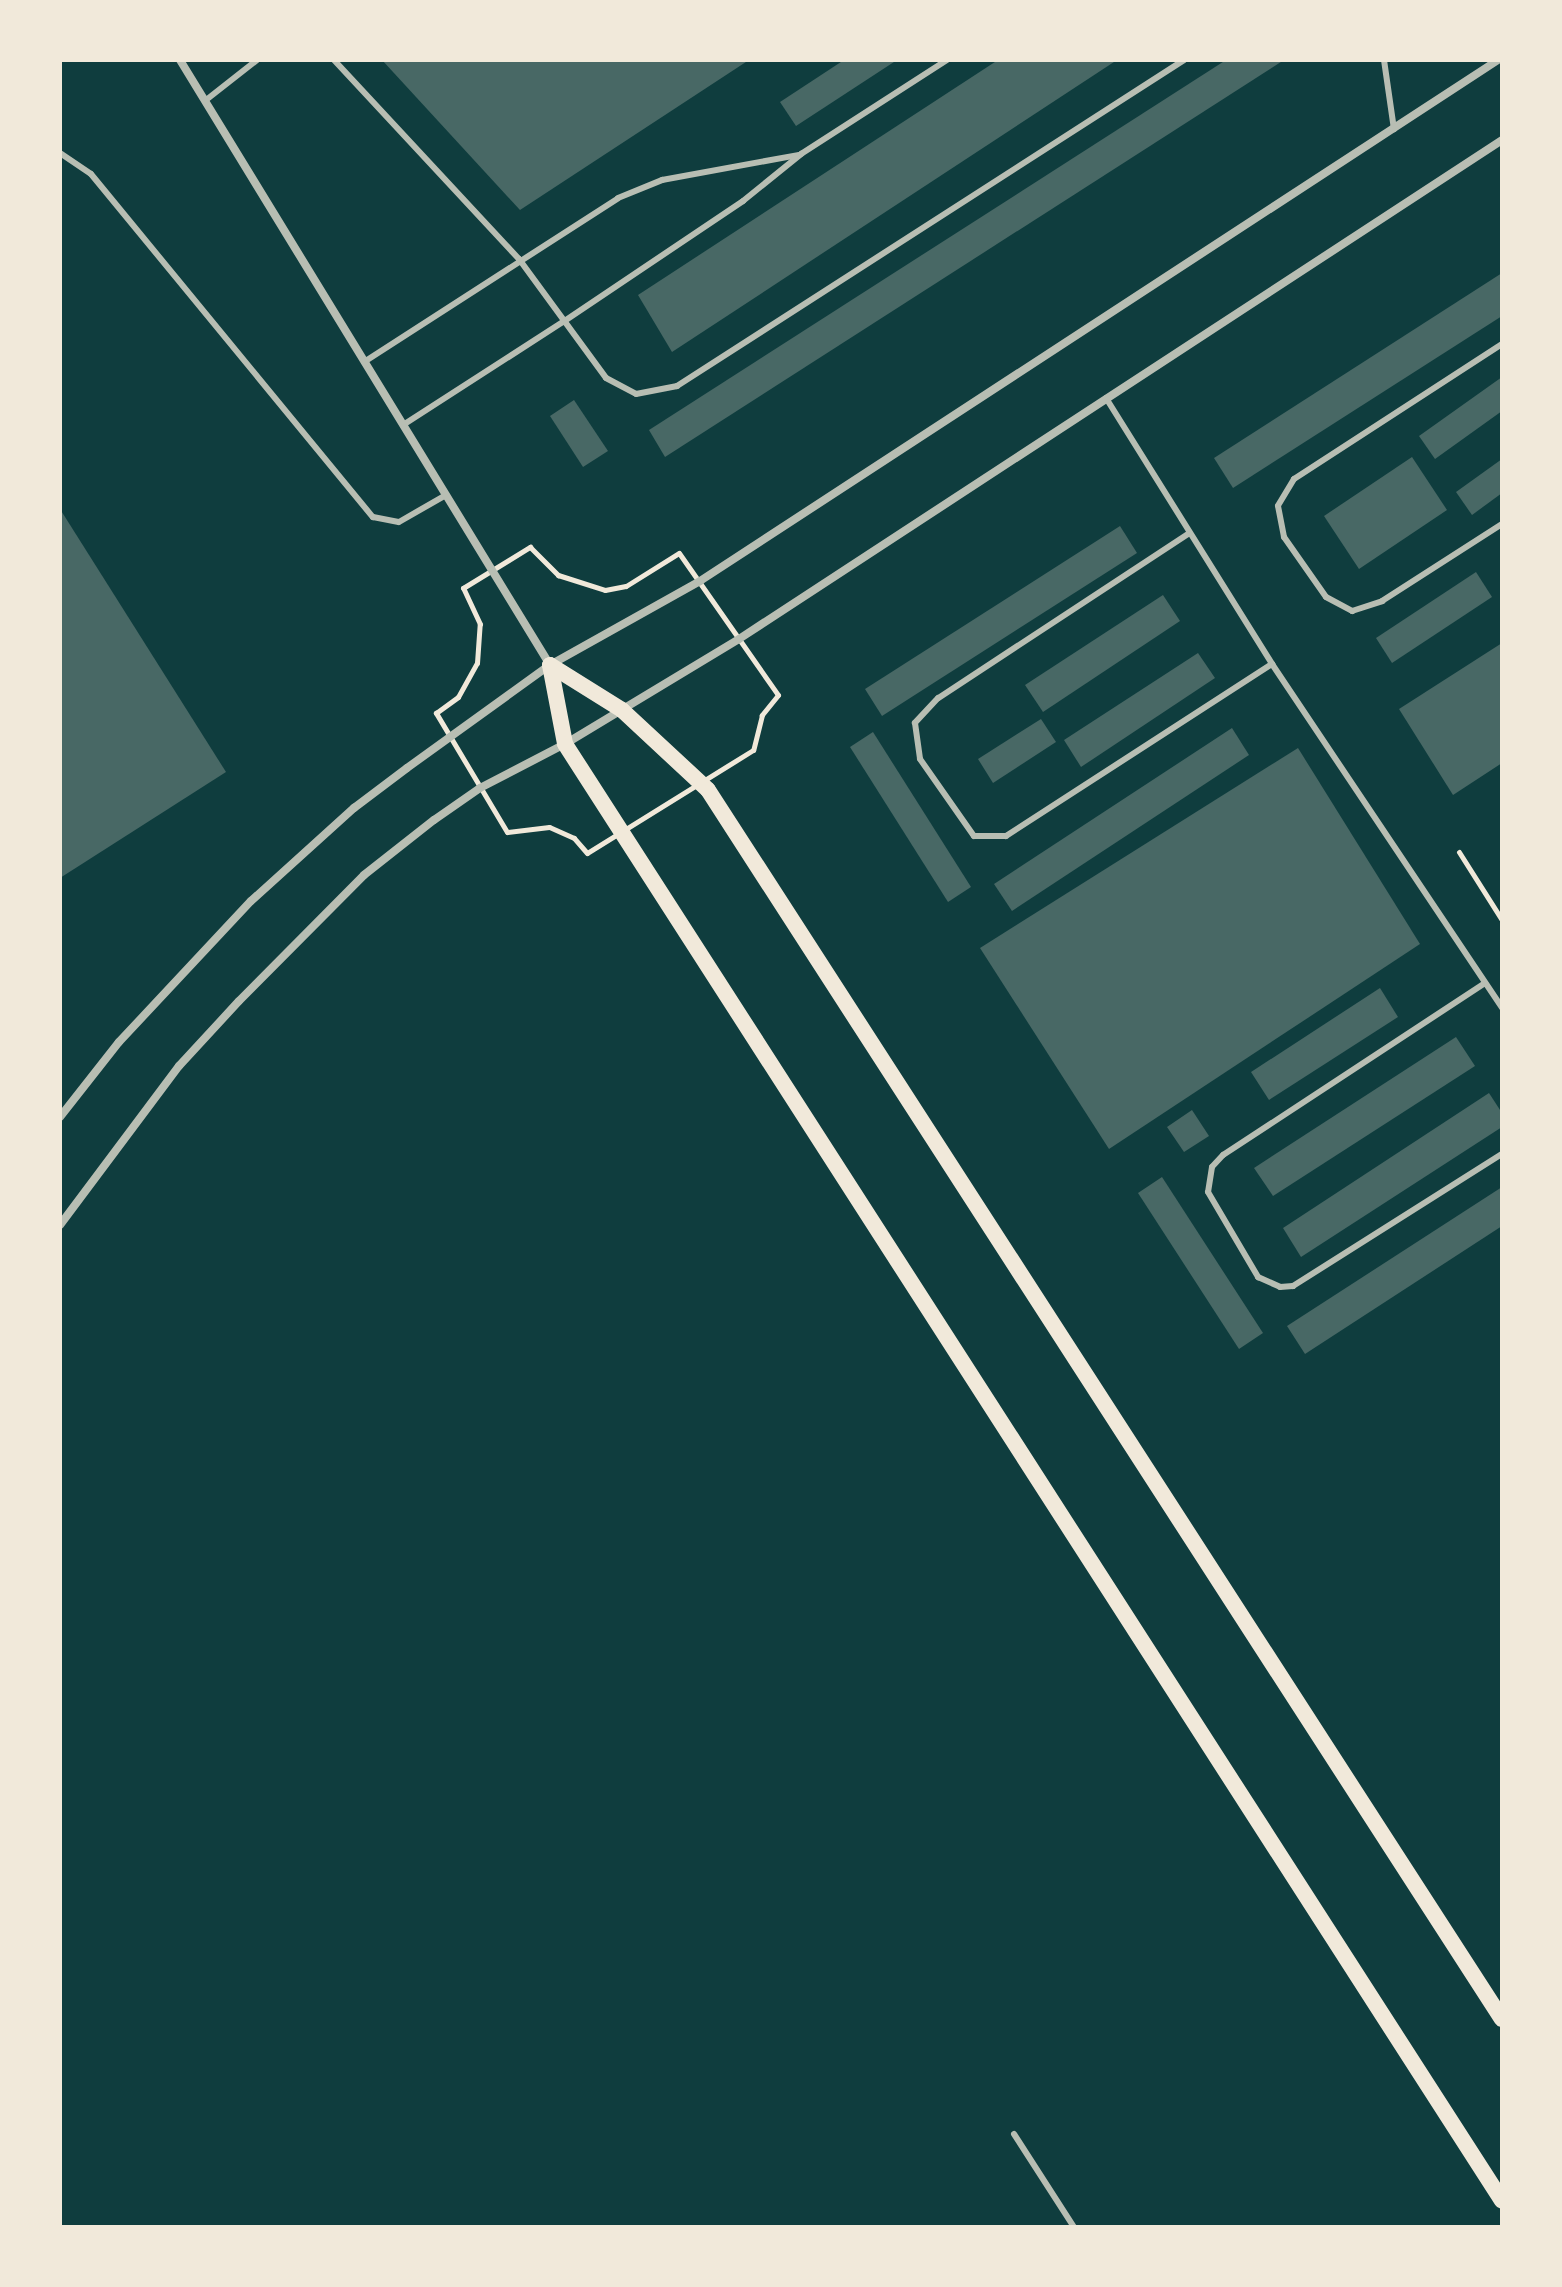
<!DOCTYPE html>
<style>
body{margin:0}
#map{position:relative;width:1562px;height:2287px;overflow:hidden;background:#0f3d3e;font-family:Quicksand,sans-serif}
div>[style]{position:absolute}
.building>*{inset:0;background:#486865}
.path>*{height:5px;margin:-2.5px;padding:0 2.5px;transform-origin:2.5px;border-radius:2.5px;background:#f1e9da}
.service>*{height:6px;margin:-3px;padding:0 3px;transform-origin:3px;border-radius:3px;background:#b8beb3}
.minor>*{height:8px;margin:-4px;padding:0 4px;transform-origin:4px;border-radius:4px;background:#b8beb3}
.secondary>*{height:16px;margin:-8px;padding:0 8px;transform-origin:8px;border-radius:8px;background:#f1e9da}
span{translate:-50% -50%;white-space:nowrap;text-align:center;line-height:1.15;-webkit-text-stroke:7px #f1e9da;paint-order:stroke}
.frame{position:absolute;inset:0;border:62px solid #f1e9da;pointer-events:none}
</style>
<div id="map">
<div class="building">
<div style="clip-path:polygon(382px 60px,749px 60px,520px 210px)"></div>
<div style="clip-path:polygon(844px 60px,897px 60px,796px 126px,780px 102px)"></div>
<div style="clip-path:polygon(998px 60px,1117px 60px,672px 352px,638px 295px)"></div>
<div style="clip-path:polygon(1226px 60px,1284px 60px,665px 457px,649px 430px)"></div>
<div style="clip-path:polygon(1502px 273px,1502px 316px,1233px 488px,1214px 458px)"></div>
<div style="clip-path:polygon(1502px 377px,1502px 411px,1435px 459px,1419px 436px)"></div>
<div style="clip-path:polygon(574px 400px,608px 451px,583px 467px,550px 416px)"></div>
<div style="clip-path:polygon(1412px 457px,1447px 510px,1359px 569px,1324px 516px)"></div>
<div style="clip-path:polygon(1502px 459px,1502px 493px,1472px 515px,1456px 492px)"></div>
<div style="clip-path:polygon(60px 509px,226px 772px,60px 878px)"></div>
<div style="clip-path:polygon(1120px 526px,1137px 553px,882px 716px,865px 689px)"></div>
<div style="clip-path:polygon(1476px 572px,1492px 597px,1392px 663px,1376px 638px)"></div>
<div style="clip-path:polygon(1163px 595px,1180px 621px,1043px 712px,1025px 685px)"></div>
<div style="clip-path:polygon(1502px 643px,1502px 763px,1453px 795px,1399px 709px)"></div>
<div style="clip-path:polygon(1198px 653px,1215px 678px,1081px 767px,1064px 740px)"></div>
<div style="clip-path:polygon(1041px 719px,1056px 742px,993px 783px,978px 759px)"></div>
<div style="clip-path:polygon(1232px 728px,1249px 755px,1012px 911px,994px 884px)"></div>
<div style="clip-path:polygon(873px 732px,971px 887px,948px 902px,850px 747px)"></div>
<div style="clip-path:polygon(1298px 748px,1420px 944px,1109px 1149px,980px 948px)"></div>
<div style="clip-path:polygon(1380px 988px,1398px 1017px,1269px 1100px,1251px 1072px)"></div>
<div style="clip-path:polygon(1456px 1037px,1475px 1066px,1273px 1196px,1254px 1168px)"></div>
<div style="clip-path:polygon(1489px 1093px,1502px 1113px,1502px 1127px,1301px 1257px,1283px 1228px)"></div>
<div style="clip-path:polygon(1192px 1110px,1209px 1136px,1184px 1152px,1167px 1127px)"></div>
<div style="clip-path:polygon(1162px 1177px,1263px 1333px,1239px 1349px,1138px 1193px)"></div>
<div style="clip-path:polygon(1502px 1187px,1502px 1226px,1305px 1354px,1287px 1326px)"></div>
</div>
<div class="path">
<div style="left:530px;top:547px;width:40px;rotate:45deg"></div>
<div style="left:558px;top:575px;width:49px;rotate:17.7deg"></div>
<div style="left:605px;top:590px;width:21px;rotate:-11deg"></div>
<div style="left:626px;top:586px;width:62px;rotate:-31.9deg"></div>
<div style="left:679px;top:553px;width:173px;rotate:55.1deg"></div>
<div style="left:778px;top:695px;width:26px;rotate:129deg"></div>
<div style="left:762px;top:715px;width:36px;rotate:104deg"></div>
<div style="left:753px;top:750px;width:195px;rotate:148.2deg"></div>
<div style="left:587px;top:853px;width:20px;rotate:-131deg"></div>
<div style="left:574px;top:838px;width:27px;rotate:-156deg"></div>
<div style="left:549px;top:827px;width:42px;rotate:173.2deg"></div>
<div style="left:507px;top:832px;width:139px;rotate:-120.8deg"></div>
<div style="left:436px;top:713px;width:27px;rotate:-36deg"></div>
<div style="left:458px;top:697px;width:39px;rotate:-61deg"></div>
<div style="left:477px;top:663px;width:39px;rotate:-86deg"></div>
<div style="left:480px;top:624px;width:40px;rotate:-115deg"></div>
<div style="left:463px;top:588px;width:79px;rotate:-31.5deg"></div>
<div style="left:1459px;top:852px;width:80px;rotate:57.7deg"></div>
</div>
<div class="service">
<div style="left:334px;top:60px;width:272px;rotate:47.1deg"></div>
<div style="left:519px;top:259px;width:147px;rotate:53.8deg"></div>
<div style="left:606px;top:378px;width:34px;rotate:28deg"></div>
<div style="left:636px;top:394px;width:42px;rotate:-11deg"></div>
<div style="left:677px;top:386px;width:603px;rotate:-32.74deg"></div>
<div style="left:1384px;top:60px;width:70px;rotate:81.8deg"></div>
<div style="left:206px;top:100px;width:65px;rotate:-38.1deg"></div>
<div style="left:60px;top:153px;width:37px;rotate:34deg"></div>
<div style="left:91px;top:174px;width:444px;rotate:50.6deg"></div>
<div style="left:373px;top:517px;width:26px;rotate:11deg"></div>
<div style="left:399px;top:522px;width:54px;rotate:-29.9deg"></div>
<div style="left:1502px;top:344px;width:248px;rotate:147deg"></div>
<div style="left:1294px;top:479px;width:31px;rotate:121deg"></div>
<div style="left:1278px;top:506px;width:32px;rotate:79deg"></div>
<div style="left:1284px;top:537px;width:73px;rotate:55deg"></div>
<div style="left:1326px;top:597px;width:30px;rotate:28deg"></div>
<div style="left:1352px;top:611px;width:32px;rotate:-18deg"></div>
<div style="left:1382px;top:601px;width:143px;rotate:-32.7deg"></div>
<div style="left:364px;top:362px;width:302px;rotate:-32.8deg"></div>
<div style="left:618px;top:198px;width:48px;rotate:-22.2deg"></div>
<div style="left:662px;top:180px;width:138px;rotate:-10.4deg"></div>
<div style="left:1106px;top:398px;width:314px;rotate:58deg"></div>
<div style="left:1272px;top:664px;width:414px;rotate:56.2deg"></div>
<div style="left:403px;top:425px;width:190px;rotate:-32.8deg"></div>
<div style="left:563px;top:322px;width:217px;rotate:-33.9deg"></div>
<div style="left:743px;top:201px;width:75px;rotate:-39deg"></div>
<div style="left:801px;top:154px;width:174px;rotate:-32.8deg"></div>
<div style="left:1188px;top:534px;width:299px;rotate:146.7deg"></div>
<div style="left:938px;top:698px;width:34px;rotate:133deg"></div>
<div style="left:915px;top:723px;width:36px;rotate:82deg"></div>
<div style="left:920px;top:759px;width:94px;rotate:55deg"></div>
<div style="left:974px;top:836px;width:32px"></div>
<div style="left:1006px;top:836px;width:317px;rotate:-32.9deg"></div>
<div style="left:1485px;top:983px;width:313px;rotate:146.7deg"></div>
<div style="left:1223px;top:1155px;width:16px;rotate:133deg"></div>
<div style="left:1212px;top:1167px;width:25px;rotate:99deg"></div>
<div style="left:1208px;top:1192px;width:99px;rotate:59.5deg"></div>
<div style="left:1258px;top:1277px;width:24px;rotate:24deg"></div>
<div style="left:1280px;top:1287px;width:13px;rotate:-4deg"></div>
<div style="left:1293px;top:1286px;width:247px;rotate:-32.3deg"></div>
<div style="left:1014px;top:2134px;width:111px;rotate:57.2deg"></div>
</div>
<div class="minor">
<div style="left:180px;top:60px;width:709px;rotate:58.55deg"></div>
<div style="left:60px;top:1117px;width:95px;rotate:-51.8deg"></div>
<div style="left:119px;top:1042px;width:193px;rotate:-46.9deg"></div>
<div style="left:251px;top:901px;width:139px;rotate:-42.1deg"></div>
<div style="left:354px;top:808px;width:66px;rotate:-37deg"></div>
<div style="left:407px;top:768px;width:176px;rotate:-35.8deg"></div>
<div style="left:550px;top:665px;width:172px;rotate:-29.2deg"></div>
<div style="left:700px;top:581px;width:953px;rotate:-33.14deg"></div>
<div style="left:60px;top:1225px;width:199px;rotate:-53.2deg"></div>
<div style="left:179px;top:1066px;width:88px;rotate:-47.3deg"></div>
<div style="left:239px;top:1001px;width:177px;rotate:-45.2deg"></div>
<div style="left:364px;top:875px;width:89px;rotate:-38.2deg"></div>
<div style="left:434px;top:820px;width:56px;rotate:-34.8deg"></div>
<div style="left:480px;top:788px;width:96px;rotate:-27.4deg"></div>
<div style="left:565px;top:744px;width:203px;rotate:-31.1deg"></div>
<div style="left:739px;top:639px;width:912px;rotate:-33.18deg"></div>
</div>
<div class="secondary">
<div style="left:550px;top:665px;width:80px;rotate:79.2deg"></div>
<div style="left:565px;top:744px;width:1732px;rotate:57.25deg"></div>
<div style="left:550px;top:665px;width:85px;rotate:32deg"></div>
<div style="left:622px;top:710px;width:117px;rotate:42.9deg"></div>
<div style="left:708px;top:790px;width:1463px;rotate:57.14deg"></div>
</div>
<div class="frame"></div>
</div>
